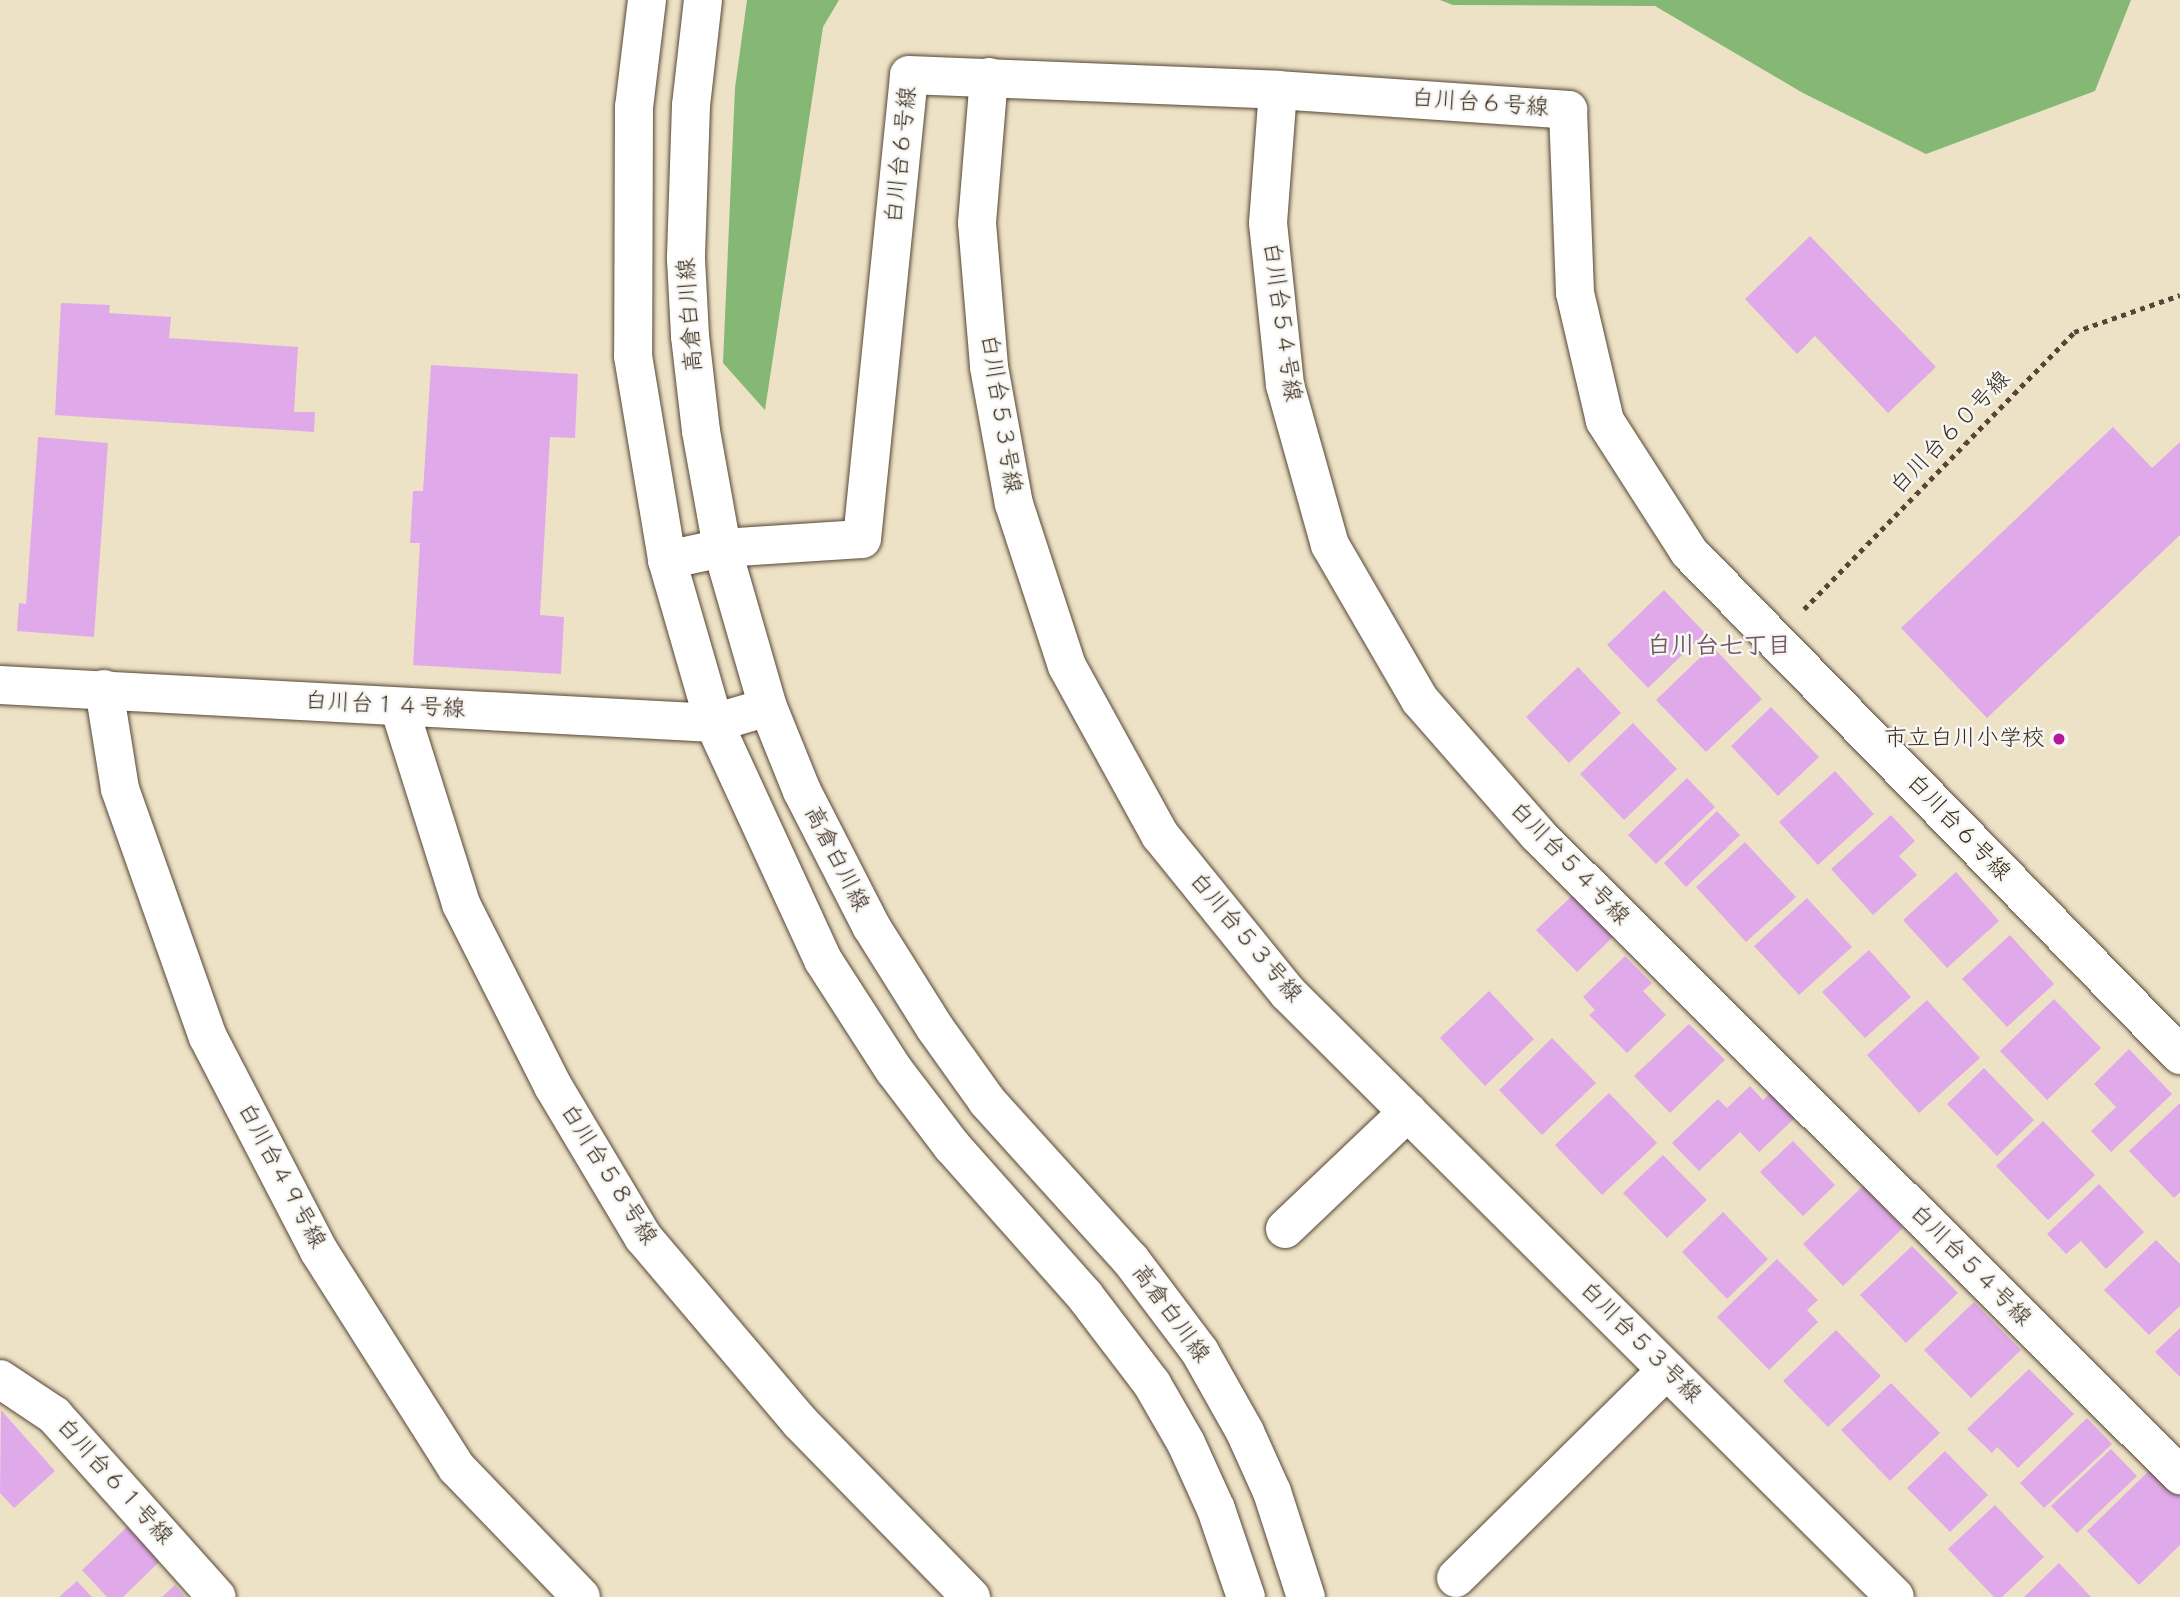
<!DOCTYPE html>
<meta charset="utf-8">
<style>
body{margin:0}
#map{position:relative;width:2180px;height:1597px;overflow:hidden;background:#ede2c5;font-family:Kalam,"Klee One",sans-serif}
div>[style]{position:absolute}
.forest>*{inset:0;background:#84b874}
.building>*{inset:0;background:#e0aaea}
.path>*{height:4.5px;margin-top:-2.25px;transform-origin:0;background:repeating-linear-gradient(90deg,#564637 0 5px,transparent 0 10px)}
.roads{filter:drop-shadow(0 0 2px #564637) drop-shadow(0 0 2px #564637)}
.minor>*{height:38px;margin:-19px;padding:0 19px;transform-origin:19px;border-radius:19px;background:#fff}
.dots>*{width:19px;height:19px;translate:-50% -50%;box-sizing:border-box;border:4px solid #f6f6f2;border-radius:50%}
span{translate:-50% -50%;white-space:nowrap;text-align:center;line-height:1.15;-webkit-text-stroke:5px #f6f6f2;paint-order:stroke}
.street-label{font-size:23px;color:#3b2a1e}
.poi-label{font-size:23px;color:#3b2a1e}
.right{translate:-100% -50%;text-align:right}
.neighbourhood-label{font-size:24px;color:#755765;font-weight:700}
</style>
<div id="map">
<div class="forest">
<div style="clip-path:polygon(747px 0,839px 0,823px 27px,765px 410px,723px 363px,735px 88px)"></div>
<div style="clip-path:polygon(1440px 0,2131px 0,2095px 91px,1926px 154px,1803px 93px,1655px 6px,1453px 5px)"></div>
</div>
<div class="building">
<div style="clip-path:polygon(1810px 236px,1936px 367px,1888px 413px,1815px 336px,1797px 354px,1745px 299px)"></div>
<div style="clip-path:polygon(61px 303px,110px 305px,109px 313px,171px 317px,169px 338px,298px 347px,294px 412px,315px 412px,314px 432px,55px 415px)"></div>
<div style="clip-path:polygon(431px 365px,578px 374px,575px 438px,550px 437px,540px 615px,564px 617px,561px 674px,413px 665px,420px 543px,410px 543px,413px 491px,423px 491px)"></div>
<div style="clip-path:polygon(2113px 427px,2152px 468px,2180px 442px,2180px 535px,1987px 718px,1901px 628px)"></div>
<div style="clip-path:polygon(38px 437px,108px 443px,94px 637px,17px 631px,19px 603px,26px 604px)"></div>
<div style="clip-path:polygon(1664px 590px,1705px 633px,1648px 688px,1607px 645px)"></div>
<div style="clip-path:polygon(1712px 646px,1762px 699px,1706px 752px,1656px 700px)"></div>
<div style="clip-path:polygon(1578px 667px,1621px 713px,1569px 763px,1526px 717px)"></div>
<div style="clip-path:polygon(1771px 707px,1819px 757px,1778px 796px,1731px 746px)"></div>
<div style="clip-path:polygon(1633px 723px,1677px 769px,1624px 820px,1580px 774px)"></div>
<div style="clip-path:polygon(1835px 771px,1874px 814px,1818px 865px,1779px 822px)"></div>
<div style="clip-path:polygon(1687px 778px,1715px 807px,1656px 864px,1628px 835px)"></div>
<div style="clip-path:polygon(1717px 811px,1740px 835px,1686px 887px,1664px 863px)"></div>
<div style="clip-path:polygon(1891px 815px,1915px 841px,1899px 856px,1917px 875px,1873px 915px,1831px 869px)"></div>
<div style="clip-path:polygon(1745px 842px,1796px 897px,1746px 942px,1696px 887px)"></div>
<div style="clip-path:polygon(1956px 872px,1999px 921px,1947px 968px,1903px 920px)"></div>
<div style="clip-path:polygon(1574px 894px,1614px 936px,1577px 972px,1536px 930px)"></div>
<div style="clip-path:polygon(1807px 898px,1852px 947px,1799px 995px,1754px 946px)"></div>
<div style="clip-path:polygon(2010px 935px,2054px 984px,2007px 1027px,1962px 979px)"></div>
<div style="clip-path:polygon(1869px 950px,1911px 997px,1865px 1038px,1822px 992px)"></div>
<div style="clip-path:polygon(1625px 956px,1652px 983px,1643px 991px,1666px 1015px,1627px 1053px,1589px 1015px,1595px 1010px,1583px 997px)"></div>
<div style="clip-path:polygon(1489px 991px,1534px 1039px,1485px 1086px,1440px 1038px)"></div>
<div style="clip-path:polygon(2054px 999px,2101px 1048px,2047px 1100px,2000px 1051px)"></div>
<div style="clip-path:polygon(1927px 1000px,1980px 1058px,1919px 1113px,1867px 1055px)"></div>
<div style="clip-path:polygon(1689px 1024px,1725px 1060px,1670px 1113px,1634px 1076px)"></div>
<div style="clip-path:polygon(1552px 1038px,1596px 1083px,1542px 1135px,1499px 1090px)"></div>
<div style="clip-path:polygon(2129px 1049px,2172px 1094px,2111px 1152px,2091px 1131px,2116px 1107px,2094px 1084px)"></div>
<div style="clip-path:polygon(1984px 1068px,2034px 1120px,1997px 1156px,1947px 1104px)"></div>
<div style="clip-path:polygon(1750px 1086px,1763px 1100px,1777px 1086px,1802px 1111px,1759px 1152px,1740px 1132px,1699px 1171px,1672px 1143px,1718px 1099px,1727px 1108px)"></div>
<div style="clip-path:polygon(1609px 1093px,1657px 1143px,1602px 1195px,1555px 1145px)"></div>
<div style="clip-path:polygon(2180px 1103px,2180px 1192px,2174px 1198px,2129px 1151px)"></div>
<div style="clip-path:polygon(2043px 1121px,2095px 1175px,2048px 1220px,1996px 1166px)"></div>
<div style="clip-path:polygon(1793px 1141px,1835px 1185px,1803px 1216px,1760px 1172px)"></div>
<div style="clip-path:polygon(1663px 1155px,1707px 1200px,1667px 1238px,1623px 1193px)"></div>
<div style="clip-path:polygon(2099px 1184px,2144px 1232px,2106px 1269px,2081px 1241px,2066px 1254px,2047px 1234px)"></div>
<div style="clip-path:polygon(1863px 1186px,1903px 1228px,1843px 1286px,1803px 1244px)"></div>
<div style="clip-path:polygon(1723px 1212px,1768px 1259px,1727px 1299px,1682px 1252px)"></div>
<div style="clip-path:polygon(2156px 1240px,2180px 1264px,2180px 1306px,2149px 1335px,2104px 1290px)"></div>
<div style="clip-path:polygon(1912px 1246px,1958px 1293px,1906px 1343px,1860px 1295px)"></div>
<div style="clip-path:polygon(1777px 1259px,1818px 1300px,1807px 1310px,1818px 1322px,1769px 1370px,1717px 1317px)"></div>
<div style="clip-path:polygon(1974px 1302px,2021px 1350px,1971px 1398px,1924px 1350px)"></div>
<div style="clip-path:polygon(2180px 1328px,2180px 1377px,2155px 1352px)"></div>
<div style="clip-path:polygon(1836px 1330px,1881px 1376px,1828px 1427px,1783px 1381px)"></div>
<div style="clip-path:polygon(2029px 1369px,2074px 1414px,2018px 1468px,1997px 1447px,1992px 1453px,1967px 1429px)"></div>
<div style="clip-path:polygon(1891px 1383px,1940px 1433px,1890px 1481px,1841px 1430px)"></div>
<div style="clip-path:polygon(1px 1410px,55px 1471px,14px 1508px,0 1493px)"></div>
<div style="clip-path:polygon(2087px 1418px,2112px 1444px,2044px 1508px,2020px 1483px)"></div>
<div style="clip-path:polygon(2111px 1449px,2137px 1476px,2077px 1533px,2051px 1506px)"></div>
<div style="clip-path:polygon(1945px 1451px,1988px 1495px,1950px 1532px,1907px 1488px)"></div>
<div style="clip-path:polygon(2152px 1468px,2180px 1496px,2180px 1545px,2139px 1585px,2087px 1531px)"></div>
<div style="clip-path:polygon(1995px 1505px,2044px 1557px,2002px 1597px,1994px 1597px,1948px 1549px)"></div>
<div style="clip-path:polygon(127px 1527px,160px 1561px,123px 1597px,107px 1597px,82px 1570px)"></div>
<div style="clip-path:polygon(2059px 1563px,2091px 1597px,2024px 1597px)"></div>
<div style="clip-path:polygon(77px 1581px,92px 1597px,59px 1597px)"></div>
<div style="clip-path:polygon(175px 1585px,185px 1597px,162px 1597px)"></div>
</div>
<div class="path">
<div style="left:1804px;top:609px;width:387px;rotate:-45.7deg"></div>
<div style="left:2074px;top:332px;width:112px;rotate:-19.2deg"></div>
</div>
<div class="roads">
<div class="minor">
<div style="left:647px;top:0;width:108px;rotate:96.9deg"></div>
<div style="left:634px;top:107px;width:249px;rotate:90.2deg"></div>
<div style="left:633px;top:356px;width:207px;rotate:80.5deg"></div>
<div style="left:667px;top:560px;width:170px;rotate:73.9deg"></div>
<div style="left:714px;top:723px;width:261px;rotate:65.3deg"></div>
<div style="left:823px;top:960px;width:131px;rotate:57.2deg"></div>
<div style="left:894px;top:1070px;width:96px;rotate:52.7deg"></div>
<div style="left:952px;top:1146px;width:200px;rotate:48.4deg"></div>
<div style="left:1085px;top:1296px;width:111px;rotate:52.7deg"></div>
<div style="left:1152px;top:1384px;width:68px;rotate:60deg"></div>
<div style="left:1186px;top:1443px;width:72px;rotate:65.6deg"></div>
<div style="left:1216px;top:1509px;width:93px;rotate:71.2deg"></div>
<div style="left:703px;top:0;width:106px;rotate:96.5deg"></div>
<div style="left:691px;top:105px;width:154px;rotate:91.9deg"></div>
<div style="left:686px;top:259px;width:77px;rotate:87deg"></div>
<div style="left:690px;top:336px;width:96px;rotate:83.4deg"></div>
<div style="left:701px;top:431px;width:119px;rotate:79.8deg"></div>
<div style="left:722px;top:548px;width:166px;rotate:73.9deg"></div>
<div style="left:768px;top:707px;width:91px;rotate:68deg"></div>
<div style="left:802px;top:791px;width:152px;rotate:62.9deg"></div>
<div style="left:871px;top:926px;width:120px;rotate:57.9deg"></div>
<div style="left:935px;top:1028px;width:90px;rotate:54.5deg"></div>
<div style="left:987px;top:1101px;width:213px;rotate:47.9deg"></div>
<div style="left:1130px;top:1259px;width:116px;rotate:53deg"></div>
<div style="left:1200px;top:1352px;width:92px;rotate:60.6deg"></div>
<div style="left:1245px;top:1432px;width:66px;rotate:65.8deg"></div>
<div style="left:1272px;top:1492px;width:110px;rotate:72.1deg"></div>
<div style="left:989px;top:77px;width:146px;rotate:94.7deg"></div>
<div style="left:977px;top:223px;width:144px;rotate:85.2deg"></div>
<div style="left:989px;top:367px;width:139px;rotate:79.7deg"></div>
<div style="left:1014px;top:504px;width:170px;rotate:71.9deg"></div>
<div style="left:1067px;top:666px;width:193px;rotate:61.2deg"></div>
<div style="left:1160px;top:835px;width:203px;rotate:51deg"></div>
<div style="left:1288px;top:993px;width:856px;rotate:44.86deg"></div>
<div style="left:1278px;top:90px;width:133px;rotate:94.3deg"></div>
<div style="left:1268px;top:223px;width:163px;rotate:84deg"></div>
<div style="left:1285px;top:385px;width:166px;rotate:74.3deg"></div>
<div style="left:1330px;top:545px;width:179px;rotate:59.9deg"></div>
<div style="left:1420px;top:700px;width:179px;rotate:48.8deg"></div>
<div style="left:1538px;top:835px;width:907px;rotate:44.91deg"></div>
<div style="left:667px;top:560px;width:56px;rotate:-12.3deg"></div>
<div style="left:722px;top:548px;width:140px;rotate:-3.7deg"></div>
<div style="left:862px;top:539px;width:466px;rotate:-84.2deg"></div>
<div style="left:909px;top:75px;width:369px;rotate:2.3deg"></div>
<div style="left:1278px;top:90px;width:291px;rotate:3.9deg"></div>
<div style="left:1568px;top:110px;width:183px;rotate:87.8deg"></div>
<div style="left:1575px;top:293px;width:131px;rotate:76.8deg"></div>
<div style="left:1605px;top:421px;width:156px;rotate:57.3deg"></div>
<div style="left:1689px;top:552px;width:703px;rotate:45.69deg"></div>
<div style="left:0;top:685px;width:715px;rotate:3.05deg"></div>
<div style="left:714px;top:723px;width:56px;rotate:-16.5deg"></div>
<div style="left:104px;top:689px;width:101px;rotate:80.9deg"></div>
<div style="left:120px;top:789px;width:263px;rotate:70.5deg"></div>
<div style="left:208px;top:1037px;width:241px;rotate:62.6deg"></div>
<div style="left:319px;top:1251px;width:256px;rotate:57.6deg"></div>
<div style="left:456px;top:1467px;width:180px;rotate:46.1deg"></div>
<div style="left:399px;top:707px;width:207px;rotate:72.5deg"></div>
<div style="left:461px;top:904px;width:204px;rotate:63.2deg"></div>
<div style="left:553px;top:1086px;width:176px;rotate:59.2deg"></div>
<div style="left:643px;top:1237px;width:243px;rotate:49.7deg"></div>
<div style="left:800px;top:1422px;width:245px;rotate:45.7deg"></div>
<div style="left:1285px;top:1229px;width:170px;rotate:-43.6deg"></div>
<div style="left:0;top:1379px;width:65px;rotate:33.7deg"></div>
<div style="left:54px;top:1415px;width:244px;rotate:48.2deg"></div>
<div style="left:1456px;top:1578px;width:296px;rotate:-44.6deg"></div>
</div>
</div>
<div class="dots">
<div style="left:2059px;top:739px;background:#b5179e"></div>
</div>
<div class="street-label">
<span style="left:1480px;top:104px;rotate:4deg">白川台６号線</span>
<span style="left:902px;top:155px;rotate:-84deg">白川台６号線</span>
<span style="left:691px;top:315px;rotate:-94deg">高倉白川線</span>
<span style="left:1281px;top:322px;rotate:82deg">白川台５４号線</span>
<span style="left:1000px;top:414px;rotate:81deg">白川台５３号線</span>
<span style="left:1951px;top:433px;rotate:-46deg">白川台６０号線</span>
<span style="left:385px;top:706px;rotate:3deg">白川台１４号線</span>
<span style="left:1958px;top:828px;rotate:46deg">白川台６号線</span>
<span style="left:836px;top:859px;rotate:63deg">高倉白川線</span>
<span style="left:1569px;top:864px;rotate:46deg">白川台５４号線</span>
<span style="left:1245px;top:938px;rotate:50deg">白川台５３号線</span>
<span style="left:608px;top:1175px;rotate:58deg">白川台５８号線</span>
<span style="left:281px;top:1176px;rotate:62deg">白川台４９号線</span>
<span style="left:1970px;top:1266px;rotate:45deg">白川台５４号線</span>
<span style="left:1170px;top:1314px;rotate:54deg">高倉白川線</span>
<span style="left:1640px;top:1343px;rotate:45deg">白川台５３号線</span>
<span style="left:114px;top:1482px;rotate:48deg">白川台６１号線</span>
</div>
<div class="poi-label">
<span class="right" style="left:2045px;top:739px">市立白川小学校</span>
</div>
<div class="neighbourhood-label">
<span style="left:1719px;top:647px">白川台七丁目</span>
</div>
</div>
